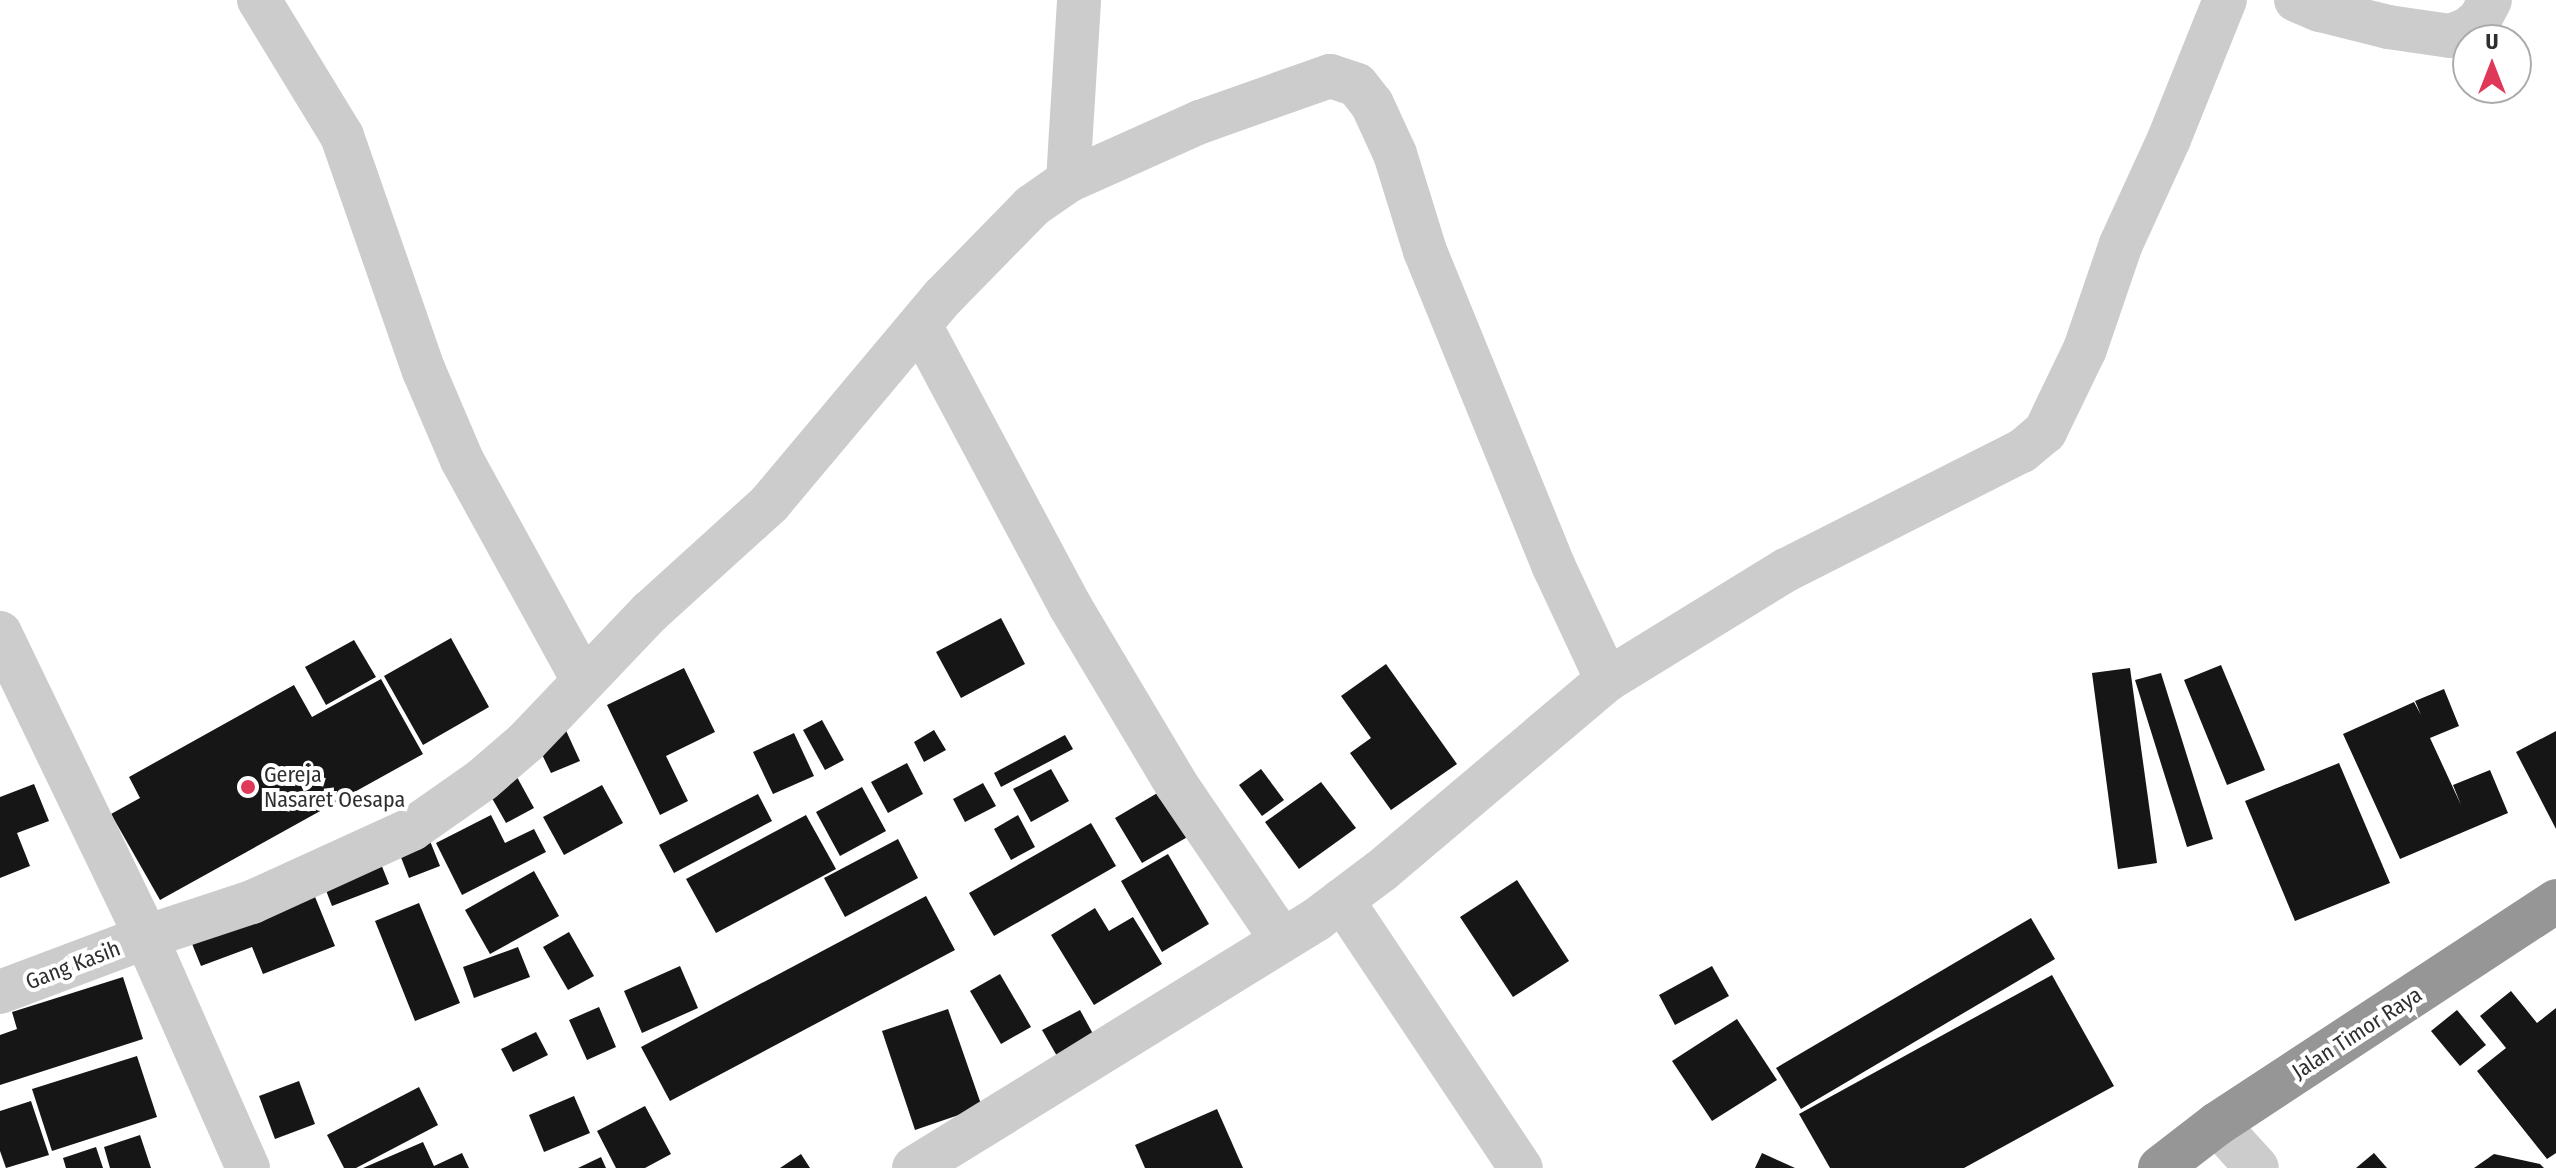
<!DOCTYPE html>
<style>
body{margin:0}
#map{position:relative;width:2556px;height:1168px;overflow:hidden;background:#fff;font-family:"Fira Sans Condensed",sans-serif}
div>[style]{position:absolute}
.building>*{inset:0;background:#161616}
.minor>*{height:44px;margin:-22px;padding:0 22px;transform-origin:22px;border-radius:22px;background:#ccc}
.highway>*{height:44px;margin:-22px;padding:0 22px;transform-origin:22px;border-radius:22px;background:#969696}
.dots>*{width:22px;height:22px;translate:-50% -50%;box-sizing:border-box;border:4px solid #fff;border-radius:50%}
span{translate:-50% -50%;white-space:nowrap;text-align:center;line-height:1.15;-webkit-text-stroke:8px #fff;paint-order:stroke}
.poi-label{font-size:22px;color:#2f2f2f}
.left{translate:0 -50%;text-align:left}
.street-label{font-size:22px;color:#2f2f2f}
.north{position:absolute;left:2452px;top:24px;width:80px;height:80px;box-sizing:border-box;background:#fff;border:2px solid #acacac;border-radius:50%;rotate:0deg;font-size:22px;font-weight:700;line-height:32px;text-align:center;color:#2f2f2f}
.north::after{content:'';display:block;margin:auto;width:28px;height:36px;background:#df3859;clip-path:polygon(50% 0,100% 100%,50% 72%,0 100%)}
</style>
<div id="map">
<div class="building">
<div style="clip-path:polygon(1001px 618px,1025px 664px,961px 698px,936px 652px)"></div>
<div style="clip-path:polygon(451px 638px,489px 707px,423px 745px,384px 676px)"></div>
<div style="clip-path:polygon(354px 640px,376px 677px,326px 705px,305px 667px)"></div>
<div style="clip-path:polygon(1386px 664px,1457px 764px,1391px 810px,1350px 753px,1371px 738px,1341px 696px)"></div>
<div style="clip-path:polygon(2221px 665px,2265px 770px,2227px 785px,2184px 680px)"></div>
<div style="clip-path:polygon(684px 668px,715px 732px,666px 756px,688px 801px,660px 815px,607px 705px)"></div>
<div style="clip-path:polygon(2130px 668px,2157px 863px,2118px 869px,2092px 673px)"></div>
<div style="clip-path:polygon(2161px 673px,2213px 839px,2187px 847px,2135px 680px)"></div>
<div style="clip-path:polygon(381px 679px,423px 754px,160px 900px,111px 814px,140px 798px,129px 777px,294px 685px,312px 717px)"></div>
<div style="clip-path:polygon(2444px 689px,2459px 726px,2430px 738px,2461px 805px,2453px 785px,2490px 770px,2508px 813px,2400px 859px,2343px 734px,2414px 702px,2421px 715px,2415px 701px)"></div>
<div style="clip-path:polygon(822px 720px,844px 760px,825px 770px,803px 730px)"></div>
<div style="clip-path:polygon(563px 724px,580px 761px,551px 773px,534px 738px)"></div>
<div style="clip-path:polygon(934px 730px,946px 750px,924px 762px,914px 742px)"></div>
<div style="clip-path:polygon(2556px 731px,2556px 829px,2516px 752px)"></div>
<div style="clip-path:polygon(794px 733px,814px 776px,773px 794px,753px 752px)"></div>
<div style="clip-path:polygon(1065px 735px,1073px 749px,1001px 787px,994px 773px)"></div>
<div style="clip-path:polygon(907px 763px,923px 794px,888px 813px,871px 782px)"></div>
<div style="clip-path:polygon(2339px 763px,2390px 883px,2295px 921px,2245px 801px)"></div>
<div style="clip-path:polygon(512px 768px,534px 808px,506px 823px,484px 784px)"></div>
<div style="clip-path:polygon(1051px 769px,1069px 801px,1031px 822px,1013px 789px)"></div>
<div style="clip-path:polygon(1261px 769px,1284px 800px,1262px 816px,1239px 785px)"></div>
<div style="clip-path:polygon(1321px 782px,1356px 828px,1299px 869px,1265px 822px)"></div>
<div style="clip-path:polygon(983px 783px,996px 806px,965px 822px,953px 799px)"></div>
<div style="clip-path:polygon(34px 784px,49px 821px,17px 833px,30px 866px,0 878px,0 797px)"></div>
<div style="clip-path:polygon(602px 785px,623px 823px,564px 855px,543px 817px)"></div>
<div style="clip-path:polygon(1171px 785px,1198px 831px,1142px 863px,1115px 818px)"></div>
<div style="clip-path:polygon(862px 787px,886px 831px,840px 856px,816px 812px)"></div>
<div style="clip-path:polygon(758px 794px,772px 821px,674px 873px,659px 845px)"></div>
<div style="clip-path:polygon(491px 815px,505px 843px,534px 829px,546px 852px,462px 895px,436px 843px)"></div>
<div style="clip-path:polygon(806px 815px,836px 869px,716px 933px,686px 879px)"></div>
<div style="clip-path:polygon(1018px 815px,1035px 847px,1011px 860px,994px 829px)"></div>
<div style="clip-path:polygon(1091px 823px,1116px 866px,994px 936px,969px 893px)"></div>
<div style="clip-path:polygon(428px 836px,440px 866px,409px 878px,397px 847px)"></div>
<div style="clip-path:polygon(898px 839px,918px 878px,845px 917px,824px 878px)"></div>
<div style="clip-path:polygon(377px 854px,389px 884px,332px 906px,320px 875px)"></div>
<div style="clip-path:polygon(1168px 854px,1209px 924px,1162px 952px,1121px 881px)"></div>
<div style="clip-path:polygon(534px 871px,559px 916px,490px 954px,465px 910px)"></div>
<div style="clip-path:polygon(1517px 880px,1569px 961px,1513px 997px,1460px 917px)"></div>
<div style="clip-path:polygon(311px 887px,335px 946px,263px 974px,252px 947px,201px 966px,188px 934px)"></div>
<div style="clip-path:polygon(926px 896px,955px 950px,670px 1101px,641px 1047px)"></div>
<div style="clip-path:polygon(419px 903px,460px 1003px,415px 1021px,375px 921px)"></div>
<div style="clip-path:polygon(1095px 908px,1109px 931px,1133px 917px,1162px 964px,1094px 1005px,1051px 935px)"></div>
<div style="clip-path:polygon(2031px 918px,2055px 959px,1801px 1109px,1776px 1068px)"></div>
<div style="clip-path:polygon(569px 932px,594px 976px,568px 990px,543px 947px)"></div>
<div style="clip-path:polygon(518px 947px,530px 977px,474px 998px,463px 967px)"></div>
<div style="clip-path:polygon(680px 966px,698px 1008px,642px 1033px,624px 991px)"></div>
<div style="clip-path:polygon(1712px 966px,1729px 996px,1675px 1025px,1659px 995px)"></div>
<div style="clip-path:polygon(1000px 974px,1031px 1027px,1001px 1044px,970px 991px)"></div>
<div style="clip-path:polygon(2052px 975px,2114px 1086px,1964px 1168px,1830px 1168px,1799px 1114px)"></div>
<div style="clip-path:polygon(123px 977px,143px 1039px,0 1085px,0 1035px,17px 1029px,12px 1012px)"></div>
<div style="clip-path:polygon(2511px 991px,2537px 1023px,2556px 1008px,2556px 1153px,2547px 1159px,2477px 1071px,2506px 1048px,2480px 1016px)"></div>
<div style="clip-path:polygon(599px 1007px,616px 1047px,587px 1060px,569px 1020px)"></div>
<div style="clip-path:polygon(948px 1009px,982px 1107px,915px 1130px,882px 1031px)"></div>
<div style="clip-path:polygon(1080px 1010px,1098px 1043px,1061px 1063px,1042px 1030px)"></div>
<div style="clip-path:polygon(2457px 1010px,2486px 1045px,2460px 1066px,2431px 1031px)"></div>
<div style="clip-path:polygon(1737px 1019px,1777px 1080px,1712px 1121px,1672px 1061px)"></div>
<div style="clip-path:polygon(536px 1032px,548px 1055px,513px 1072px,501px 1049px)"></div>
<div style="clip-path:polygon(137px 1056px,157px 1117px,52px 1151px,32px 1089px)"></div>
<div style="clip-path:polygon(299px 1081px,315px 1124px,275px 1139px,259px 1096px)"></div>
<div style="clip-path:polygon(419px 1087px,438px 1125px,356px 1168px,344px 1168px,327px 1135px)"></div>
<div style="clip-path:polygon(574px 1096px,590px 1133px,544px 1152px,529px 1115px)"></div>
<div style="clip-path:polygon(31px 1101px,49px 1155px,6px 1168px,0 1151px,0 1111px)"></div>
<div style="clip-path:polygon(645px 1106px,671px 1154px,645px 1168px,616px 1168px,597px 1131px)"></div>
<div style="clip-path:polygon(1217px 1109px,1243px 1168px,1145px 1168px,1135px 1145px)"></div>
<div style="clip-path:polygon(140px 1135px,151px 1168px,110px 1168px,104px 1147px)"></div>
<div style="clip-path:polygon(423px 1142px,434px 1166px,462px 1153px,469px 1168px,363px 1168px)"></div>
<div style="clip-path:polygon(96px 1147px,103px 1168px,66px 1168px,63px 1158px)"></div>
<div style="clip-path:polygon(1762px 1153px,1795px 1168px,1755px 1168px)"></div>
<div style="clip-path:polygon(2374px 1153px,2387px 1168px,2356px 1168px)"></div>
<div style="clip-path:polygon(801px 1154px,810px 1168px,780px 1168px)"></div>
<div style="clip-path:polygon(2494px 1154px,2540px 1164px,2544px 1168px,2474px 1168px)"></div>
<div style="clip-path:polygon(601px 1157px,606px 1168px,578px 1168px)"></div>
</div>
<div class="minor">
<div style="left:259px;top:0;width:159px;rotate:58.6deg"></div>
<div style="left:342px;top:136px;width:249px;rotate:70.8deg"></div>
<div style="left:424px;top:371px;width:97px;rotate:66.9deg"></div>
<div style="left:462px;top:460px;width:251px;rotate:61.2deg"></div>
<div style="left:2296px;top:0;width:26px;rotate:23deg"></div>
<div style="left:2320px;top:10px;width:70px;rotate:14deg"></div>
<div style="left:2388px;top:27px;width:63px;rotate:8.3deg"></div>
<div style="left:2450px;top:36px;width:19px;rotate:-21deg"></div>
<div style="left:2468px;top:29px;width:16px;rotate:-40deg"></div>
<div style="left:2480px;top:19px;width:21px;rotate:-62deg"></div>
<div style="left:1068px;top:181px;width:181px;rotate:-86.5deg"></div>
<div style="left:920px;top:325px;width:319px;rotate:61.9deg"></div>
<div style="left:1070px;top:606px;width:207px;rotate:59.2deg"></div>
<div style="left:1176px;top:784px;width:189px;rotate:55.8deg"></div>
<div style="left:0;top:633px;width:337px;rotate:64.3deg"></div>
<div style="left:146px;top:937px;width:253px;rotate:66.2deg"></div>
<div style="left:1342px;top:900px;width:322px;rotate:56.3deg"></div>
<div style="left:0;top:992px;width:156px;rotate:-20.6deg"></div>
<div style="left:146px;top:937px;width:112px;rotate:-18.3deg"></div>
<div style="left:252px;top:902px;width:176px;rotate:-24.5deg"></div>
<div style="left:412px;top:829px;width:85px;rotate:-35deg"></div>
<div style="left:482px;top:780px;width:58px;rotate:-40.8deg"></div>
<div style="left:526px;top:742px;width:180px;rotate:-46.4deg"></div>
<div style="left:650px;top:612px;width:162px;rotate:-42.2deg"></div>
<div style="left:770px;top:503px;width:269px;rotate:-50deg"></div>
<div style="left:943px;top:297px;width:127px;rotate:-45.6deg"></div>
<div style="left:1032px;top:206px;width:44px;rotate:-34.8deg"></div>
<div style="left:1068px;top:181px;width:145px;rotate:-24.1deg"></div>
<div style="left:1200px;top:122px;width:138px;rotate:-19.5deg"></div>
<div style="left:1330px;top:76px;width:28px;rotate:18deg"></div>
<div style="left:1357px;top:85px;width:24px;rotate:52deg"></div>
<div style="left:1372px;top:104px;width:55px;rotate:65.3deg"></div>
<div style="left:1395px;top:154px;width:102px;rotate:72.8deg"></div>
<div style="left:1425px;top:251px;width:341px;rotate:67.8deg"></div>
<div style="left:1554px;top:567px;width:125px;rotate:64.9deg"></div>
<div style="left:2217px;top:1124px;width:59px;rotate:47.7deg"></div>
<div style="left:914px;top:1168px;width:474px;rotate:-31.7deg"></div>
<div style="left:1317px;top:919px;width:80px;rotate:-36.9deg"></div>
<div style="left:1381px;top:871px;width:296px;rotate:-40.2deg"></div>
<div style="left:1607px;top:680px;width:210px;rotate:-31.6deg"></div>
<div style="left:1786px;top:570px;width:264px;rotate:-26.8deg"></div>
<div style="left:2022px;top:451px;width:30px;rotate:-40deg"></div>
<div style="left:2045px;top:432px;width:92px;rotate:-64.3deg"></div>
<div style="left:2085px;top:349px;width:111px;rotate:-71.1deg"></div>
<div style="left:2121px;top:244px;width:115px;rotate:-65.4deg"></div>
<div style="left:2169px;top:139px;width:150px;rotate:-68.1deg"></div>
</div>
<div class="highway">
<div style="left:2160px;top:1168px;width:72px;rotate:-37.7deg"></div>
<div style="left:2217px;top:1124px;width:406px;rotate:-33.3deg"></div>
</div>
<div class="dots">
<div style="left:248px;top:787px;background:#df3859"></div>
</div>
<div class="poi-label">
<span class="left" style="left:264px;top:787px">Gereja<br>Nasaret Oesapa</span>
</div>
<div class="street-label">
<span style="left:73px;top:965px;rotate:-21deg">Gang Kasih</span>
<span style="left:2357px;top:1033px;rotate:-33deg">Jalan Timor Raya</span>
</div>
<div class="north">U</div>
</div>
